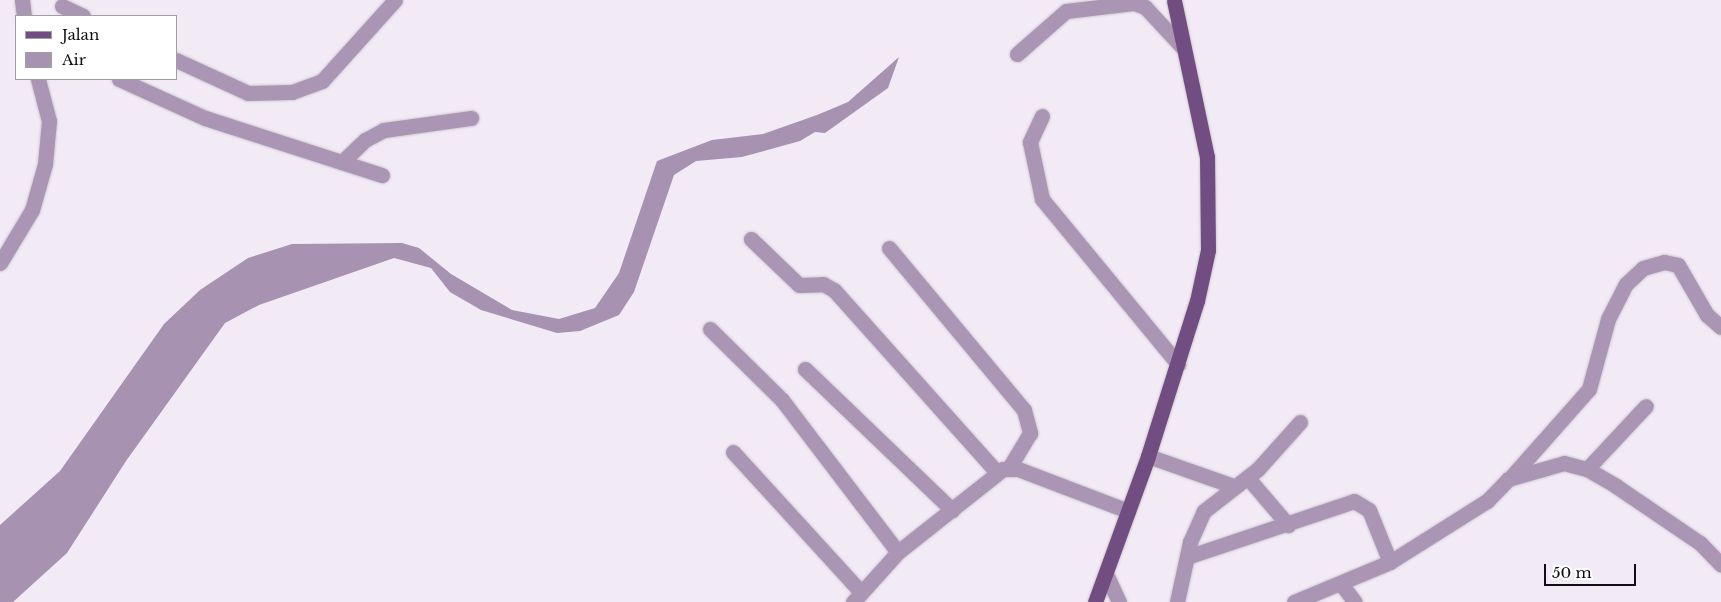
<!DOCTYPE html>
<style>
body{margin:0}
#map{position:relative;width:1721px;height:602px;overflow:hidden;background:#f2eaf5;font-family:"Libre Baskerville",serif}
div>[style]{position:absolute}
.water>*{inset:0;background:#a792b1}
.roads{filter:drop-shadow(0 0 1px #cec7d1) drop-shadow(0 0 1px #cec7d1)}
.minor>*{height:15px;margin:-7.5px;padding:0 7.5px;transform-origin:7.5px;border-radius:7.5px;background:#aa96b4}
.major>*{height:15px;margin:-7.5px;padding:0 7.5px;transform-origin:7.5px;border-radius:7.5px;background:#724d82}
span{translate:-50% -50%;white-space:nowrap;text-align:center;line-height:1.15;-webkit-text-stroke:4px #fff;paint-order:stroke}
.legend{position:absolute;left:15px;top:15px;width:162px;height:65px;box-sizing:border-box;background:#fff;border:1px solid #9f9fa0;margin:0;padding:6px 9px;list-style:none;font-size:15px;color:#100e11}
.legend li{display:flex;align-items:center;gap:10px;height:25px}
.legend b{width:25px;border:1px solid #9f9fa0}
.scale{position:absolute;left:1544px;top:564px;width:92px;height:22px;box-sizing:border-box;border:2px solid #100e11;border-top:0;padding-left:6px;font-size:15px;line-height:18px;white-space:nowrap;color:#100e11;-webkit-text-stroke:4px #fff;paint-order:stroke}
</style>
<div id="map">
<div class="water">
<div style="clip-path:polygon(899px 57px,888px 88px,825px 133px,815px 132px,800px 141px,742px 157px,696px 161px,674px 175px,634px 292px,619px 315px,580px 331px,557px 333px,481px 310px,450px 292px,431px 268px,394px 258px,259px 305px,225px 323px,126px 461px,67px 553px,13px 602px,0 602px,0 525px,60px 471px,164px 324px,200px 290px,248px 258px,292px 244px,402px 243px,419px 248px,451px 274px,512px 310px,559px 319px,595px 308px,619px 273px,657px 161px,712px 140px,763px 134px,817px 115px,848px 102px)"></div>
</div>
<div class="roads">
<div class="minor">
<div style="left:22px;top:0;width:16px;rotate:83deg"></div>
<div style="left:62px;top:6px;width:23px;rotate:25deg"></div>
<div style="left:1017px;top:54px;width:65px;rotate:-41.3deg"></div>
<div style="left:1066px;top:11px;width:68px;rotate:-6.7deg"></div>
<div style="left:1134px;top:3px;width:12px;rotate:20deg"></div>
<div style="left:1145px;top:7px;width:57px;rotate:47.1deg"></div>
<div style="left:176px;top:60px;width:79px;rotate:24.6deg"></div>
<div style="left:248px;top:93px;width:44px;rotate:-1.3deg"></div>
<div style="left:292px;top:92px;width:32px;rotate:-20deg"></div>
<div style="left:322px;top:81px;width:109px;rotate:-48deg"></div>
<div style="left:119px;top:79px;width:94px;rotate:24.4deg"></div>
<div style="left:205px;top:118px;width:186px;rotate:17.9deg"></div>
<div style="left:1042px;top:116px;width:29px;rotate:115deg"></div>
<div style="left:1030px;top:142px;width:58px;rotate:78.1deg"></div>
<div style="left:1042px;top:199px;width:214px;rotate:50.5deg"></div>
<div style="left:342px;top:162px;width:32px;rotate:-44deg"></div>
<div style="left:365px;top:140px;width:21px;rotate:-28deg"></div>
<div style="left:384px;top:130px;width:88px;rotate:-7.9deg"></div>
<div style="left:751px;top:239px;width:66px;rotate:43.8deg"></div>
<div style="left:799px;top:285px;width:24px;rotate:-2deg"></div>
<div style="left:823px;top:284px;width:13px;rotate:29deg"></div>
<div style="left:834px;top:290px;width:243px;rotate:48.2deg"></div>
<div style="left:889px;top:248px;width:211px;rotate:50.2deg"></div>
<div style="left:1024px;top:410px;width:24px;rotate:75deg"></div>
<div style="left:1030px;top:433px;width:41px;rotate:121deg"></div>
<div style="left:0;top:263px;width:62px;rotate:-58.9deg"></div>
<div style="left:32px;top:210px;width:48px;rotate:-74.2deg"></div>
<div style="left:45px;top:164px;width:43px;rotate:-84.7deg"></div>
<div style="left:49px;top:121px;width:43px;rotate:-104.7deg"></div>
<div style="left:710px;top:329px;width:101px;rotate:44.6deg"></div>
<div style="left:782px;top:400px;width:191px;rotate:52.7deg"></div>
<div style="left:805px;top:369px;width:204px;rotate:43.8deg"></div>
<div style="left:733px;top:452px;width:190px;rotate:47.6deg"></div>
<div style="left:1148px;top:456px;width:90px;rotate:19.4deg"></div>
<div style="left:1587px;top:469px;width:86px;rotate:-46.9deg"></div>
<div style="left:1512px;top:476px;width:116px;rotate:-48.5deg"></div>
<div style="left:1589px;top:389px;width:73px;rotate:-74.8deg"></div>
<div style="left:1608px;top:319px;width:39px;rotate:-63deg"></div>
<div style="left:1626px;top:284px;width:23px;rotate:-43deg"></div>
<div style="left:1643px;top:268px;width:22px;rotate:-16deg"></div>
<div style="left:1664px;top:262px;width:14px;rotate:12deg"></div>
<div style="left:1678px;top:265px;width:58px;rotate:59.9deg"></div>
<div style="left:1707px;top:315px;width:18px;rotate:41deg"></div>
<div style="left:1248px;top:478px;width:62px;rotate:49.6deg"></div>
<div style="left:1187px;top:557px;width:176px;rotate:-18.5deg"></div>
<div style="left:1354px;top:501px;width:17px;rotate:31deg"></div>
<div style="left:1369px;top:510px;width:56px;rotate:68deg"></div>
<div style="left:1106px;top:574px;width:31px;rotate:65deg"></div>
<div style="left:1342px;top:585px;width:21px;rotate:53deg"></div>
<div style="left:853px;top:602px;width:67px;rotate:-48deg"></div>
<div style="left:898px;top:552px;width:134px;rotate:-38.3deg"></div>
<div style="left:1003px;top:469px;width:15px"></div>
<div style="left:1018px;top:469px;width:118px;rotate:20.9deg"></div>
<div style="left:1177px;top:602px;width:61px;rotate:-77.8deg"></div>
<div style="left:1190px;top:542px;width:34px;rotate:-66deg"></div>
<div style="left:1204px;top:511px;width:68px;rotate:-37.9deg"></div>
<div style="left:1258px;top:469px;width:63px;rotate:-48.2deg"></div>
<div style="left:1294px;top:602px;width:104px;rotate:-22.6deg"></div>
<div style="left:1390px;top:562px;width:115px;rotate:-32.2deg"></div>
<div style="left:1487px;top:501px;width:30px;rotate:-46deg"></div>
<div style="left:1508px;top:479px;width:58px;rotate:-15.9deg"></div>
<div style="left:1564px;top:463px;width:24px;rotate:15deg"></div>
<div style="left:1587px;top:469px;width:34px;rotate:30deg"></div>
<div style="left:1616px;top:486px;width:102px;rotate:34.2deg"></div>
<div style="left:1700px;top:543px;width:30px;rotate:46deg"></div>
</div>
<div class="major">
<div style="left:1095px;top:602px;width:155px;rotate:-70deg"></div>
<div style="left:1148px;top:456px;width:163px;rotate:-72.5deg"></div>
<div style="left:1197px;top:301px;width:52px;rotate:-77.8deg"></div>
<div style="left:1208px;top:250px;width:93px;rotate:-90.6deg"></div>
<div style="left:1207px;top:157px;width:160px;rotate:-101.9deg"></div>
</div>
</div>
<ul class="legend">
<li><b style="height:6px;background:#724d82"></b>Jalan</li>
<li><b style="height:14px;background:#a792b1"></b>Air</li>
</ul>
<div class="scale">50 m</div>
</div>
